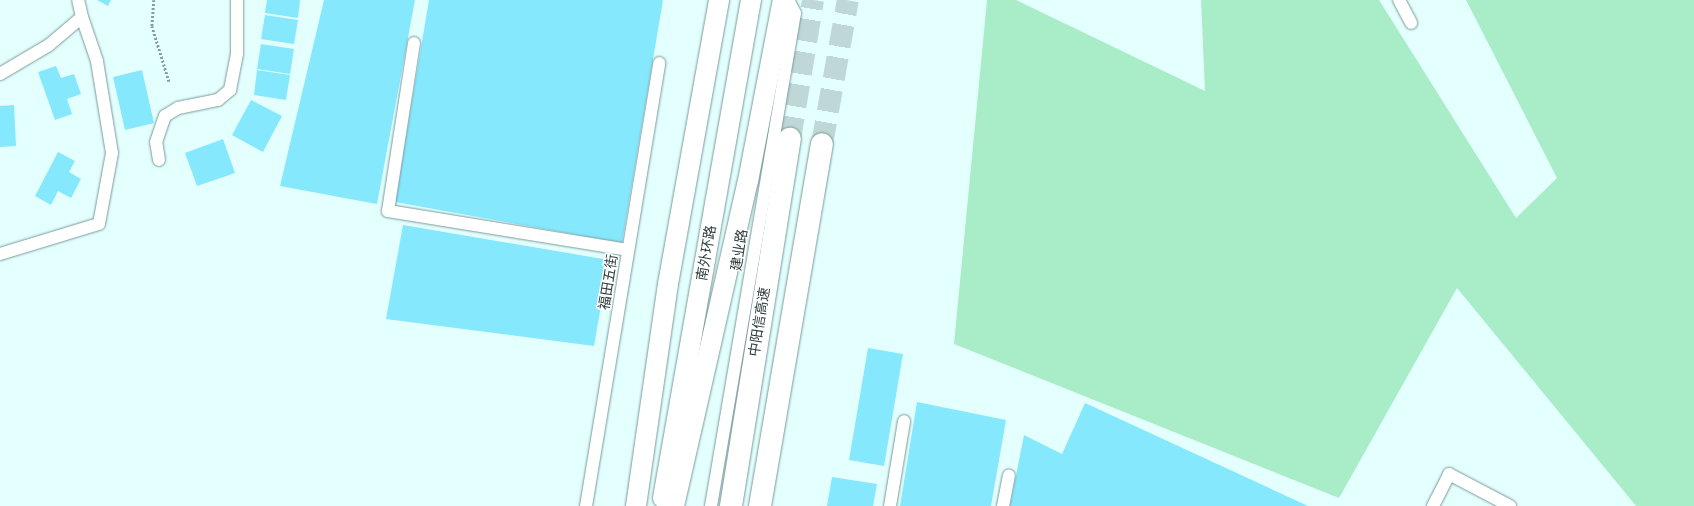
<!DOCTYPE html>
<meta charset="utf-8">
<style>
body{margin:0}
#map{position:relative;width:1694px;height:506px;overflow:hidden;background:#e3fffe;font-family:Montserrat,"Noto Sans SC",sans-serif}
div>[style]{position:absolute}
.green>*{inset:0;background:#a8edc7}
.building>*{inset:0;background:#85e8fd}
.motorway-tunnel>*{height:22px;margin-top:-11px;transform-origin:0;background:repeating-linear-gradient(90deg,#bfd8d7 0 22px,transparent 0 33px)}
.path>*{height:2.5px;margin-top:-1.25px;transform-origin:0;background:repeating-linear-gradient(90deg,#889c9b 0 2px,transparent 0 4px)}
.roads{filter:drop-shadow(0 0 1px #7a9a9a) drop-shadow(0 0 1px #7a9a9a)}
.minor>*{height:12px;margin:-6px;padding:0 6px;transform-origin:6px;border-radius:6px;background:#fff}
.trunk>*{height:20px;margin:-10px;padding:0 10px;transform-origin:10px;border-radius:10px;background:#fff}
.motorway>*{height:22px;margin:-11px;padding:0 11px;transform-origin:11px;border-radius:11px;background:#fff}
span{translate:-50% -50%;white-space:nowrap;text-align:center;line-height:1.15;-webkit-text-stroke:3px #fff;paint-order:stroke}
.street-label{font-size:14px;color:#303d3d}
</style>
<div id="map">
<div class="green">
<div style="clip-path:polygon(987px 0,1016px 0,1205px 91px,1201px 0,1379px 0,1516px 218px,1557px 178px,1466px 0,1694px 0,1694px 506px,1636px 506px,1457px 288px,1339px 498px,954px 344px)"></div>
</div>
<div class="building">
<div style="clip-path:polygon(97px 0,111px 0,108px 6px)"></div>
<div style="clip-path:polygon(267px 0,300px 0,298px 18px,265px 13px)"></div>
<div style="clip-path:polygon(324px 0,415px 0,377px 204px,280px 186px)"></div>
<div style="clip-path:polygon(429px 0,663px 0,622px 243px,395px 202px)"></div>
<div style="clip-path:polygon(265px 15px,298px 20px,294px 44px,261px 39px)"></div>
<div style="clip-path:polygon(261px 44px,294px 49px,290px 74px,257px 69px)"></div>
<div style="clip-path:polygon(56px 66px,61px 78px,74px 74px,81px 94px,67px 99px,72px 114px,55px 120px,38px 72px)"></div>
<div style="clip-path:polygon(142px 70px,154px 123px,125px 130px,113px 77px)"></div>
<div style="clip-path:polygon(257px 70px,290px 75px,286px 100px,254px 95px)"></div>
<div style="clip-path:polygon(251px 100px,282px 116px,263px 152px,232px 135px)"></div>
<div style="clip-path:polygon(14px 105px,16px 146px,0 147px,0 106px)"></div>
<div style="clip-path:polygon(223px 139px,235px 173px,197px 186px,185px 153px)"></div>
<div style="clip-path:polygon(58px 152px,75px 161px,69px 172px,81px 179px,71px 198px,58px 191px,51px 205px,35px 196px)"></div>
<div style="clip-path:polygon(403px 225px,609px 260px,594px 346px,386px 319px)"></div>
<div style="clip-path:polygon(868px 348px,903px 354px,884px 466px,849px 460px)"></div>
<div style="clip-path:polygon(917px 402px,1006px 420px,991px 506px,900px 506px)"></div>
<div style="clip-path:polygon(1085px 403px,1308px 506px,1010px 506px,1024px 435px,1062px 454px)"></div>
<div style="clip-path:polygon(832px 477px,877px 484px,873px 506px,827px 506px)"></div>
</div>
<div class="motorway-tunnel">
<div style="left:790px;top:139px;width:141px;rotate:-80.6deg"></div>
<div style="left:822px;top:144px;width:146px;rotate:-79.8deg"></div>
</div>
<div class="path">
<div style="left:154px;top:0;width:26px;rotate:94deg"></div>
<div style="left:152px;top:26px;width:58px;rotate:72.8deg"></div>
</div>
<div class="roads">
<div class="minor">
<div style="left:1399px;top:0;width:26px;rotate:62deg"></div>
<div style="left:414px;top:43px;width:170px;rotate:98.8deg"></div>
<div style="left:388px;top:211px;width:243px;rotate:9.2deg"></div>
<div style="left:0;top:74px;width:57px;rotate:-30.6deg"></div>
<div style="left:49px;top:45px;width:43px;rotate:-40.3deg"></div>
<div style="left:82px;top:17px;width:17px;rotate:-103deg"></div>
<div style="left:159px;top:160px;width:18px;rotate:-99deg"></div>
<div style="left:156px;top:142px;width:28px;rotate:-71deg"></div>
<div style="left:165px;top:116px;width:15px;rotate:-32deg"></div>
<div style="left:178px;top:108px;width:41px;rotate:-11.3deg"></div>
<div style="left:218px;top:100px;width:16px;rotate:-40deg"></div>
<div style="left:230px;top:90px;width:37px;rotate:-79deg"></div>
<div style="left:237px;top:54px;width:54px;rotate:-90deg"></div>
<div style="left:0;top:254px;width:103px;rotate:-16.9deg"></div>
<div style="left:99px;top:224px;width:72px;rotate:-79.6deg"></div>
<div style="left:112px;top:153px;width:93px;rotate:-99.3deg"></div>
<div style="left:97px;top:61px;width:46px;rotate:-108.8deg"></div>
<div style="left:586px;top:506px;width:449px;rotate:-80.6deg"></div>
<div style="left:711px;top:506px;width:500px;rotate:-80.33deg"></div>
<div style="left:795px;top:13px;width:15px;rotate:-118deg"></div>
<div style="left:890px;top:506px;width:86px;rotate:-80.6deg"></div>
<div style="left:1003px;top:506px;width:31px;rotate:-79deg"></div>
<div style="left:1433px;top:506px;width:36px;rotate:-63deg"></div>
<div style="left:1449px;top:474px;width:69px;rotate:27.7deg"></div>
</div>
<div class="trunk">
<div style="left:663px;top:498px;width:506px;rotate:-79.98deg"></div>
<div style="left:636px;top:506px;width:224px;rotate:-81.8deg"></div>
<div style="left:668px;top:284px;width:289px;rotate:-79.8deg"></div>
<div style="left:674px;top:506px;width:333px;rotate:-77.2deg"></div>
<div style="left:748px;top:181px;width:184px;rotate:-79.1deg"></div>
</div>
<div class="motorway">
<div style="left:731px;top:506px;width:372px;rotate:-80.9deg"></div>
<div style="left:760px;top:506px;width:367px;rotate:-80.3deg"></div>
</div>
</div>
<div class="street-label">
<span style="left:739px;top:250px;rotate:-81deg">建业路</span>
<span style="left:706px;top:253px;rotate:-80deg">南外环路</span>
<span style="left:608px;top:282px;rotate:-81deg">福田五街</span>
<span style="left:759px;top:322px;rotate:-81deg">中阳信高速</span>
</div>
</div>
